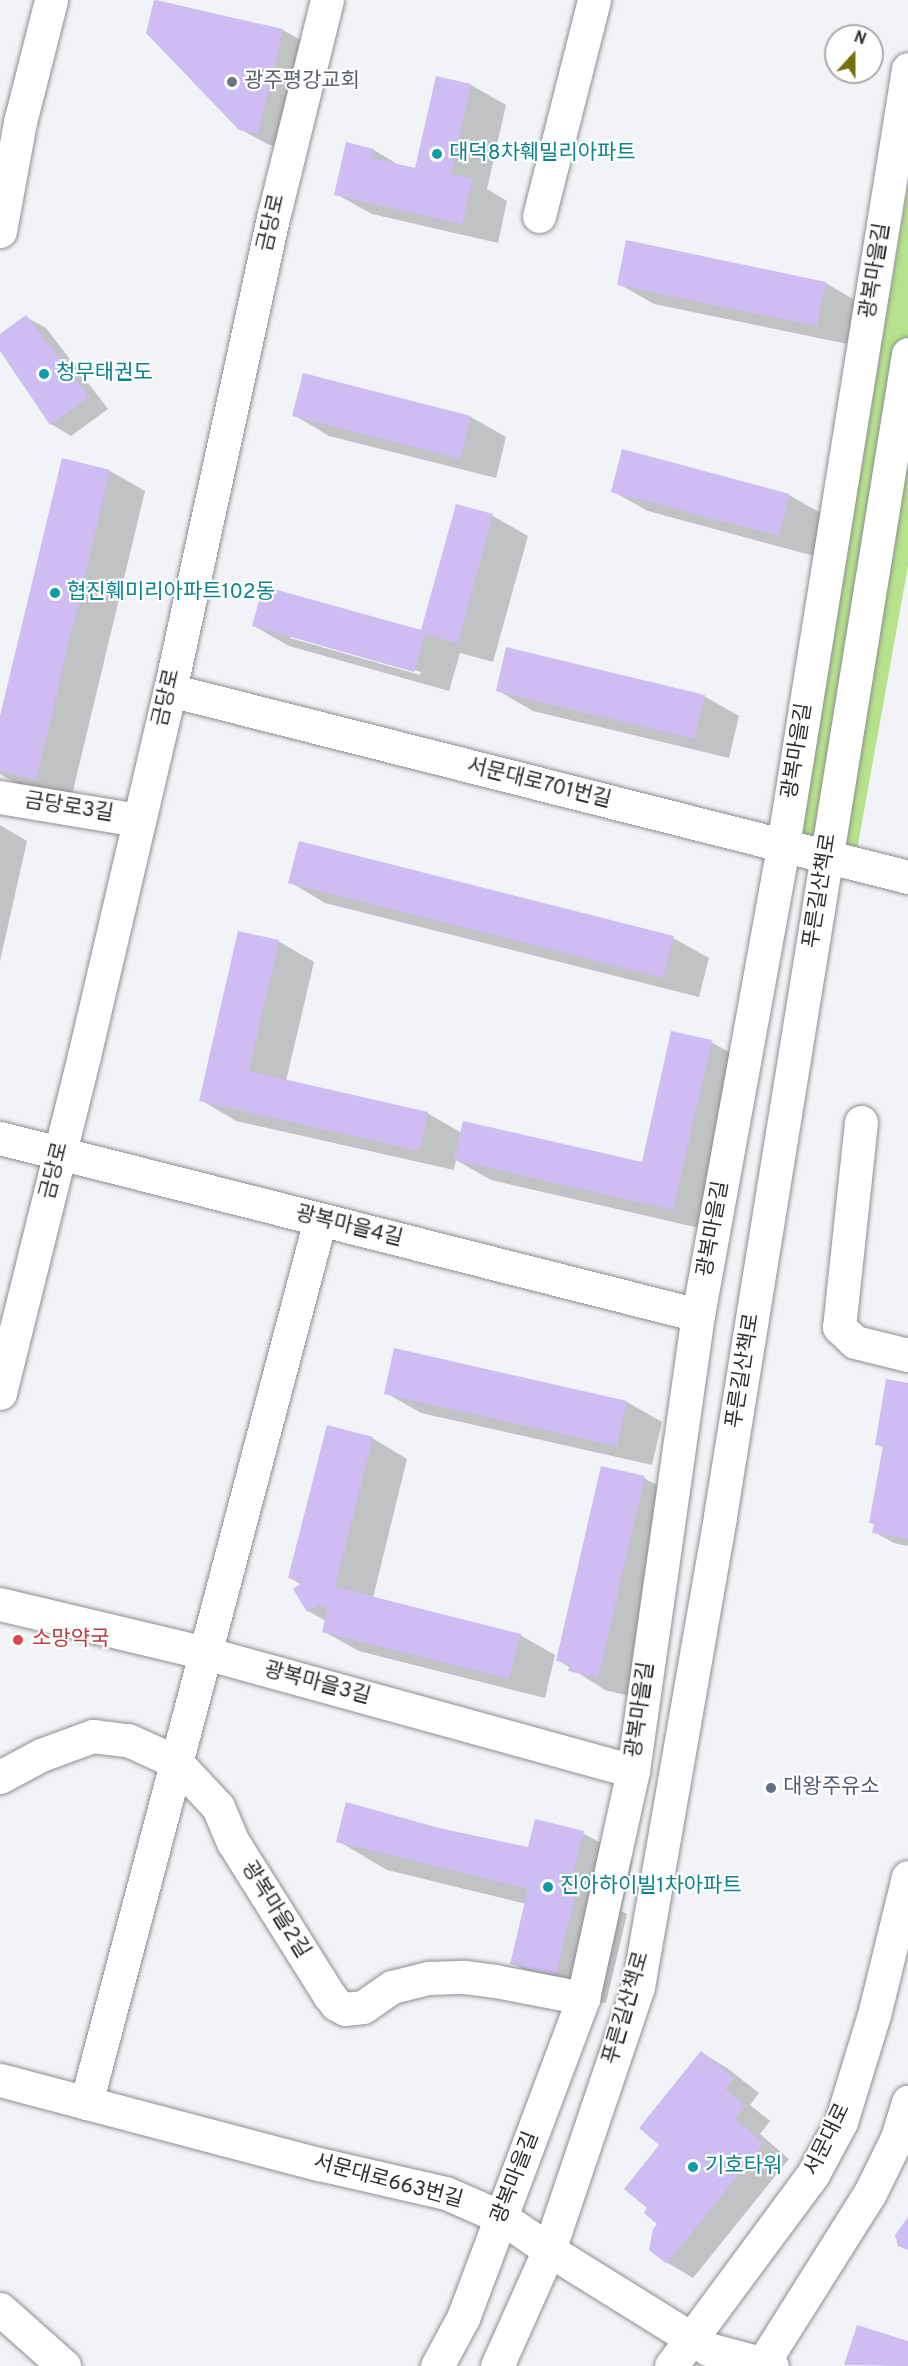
<!DOCTYPE html>
<meta charset="utf-8">
<style>
body{margin:0}
#map{position:relative;width:908px;height:2366px;overflow:hidden;background:#f1f3f6;font-family:Overpass,"Noto Sans KR",sans-serif}
div>[style]{position:absolute}
.green>*{inset:0;background:#b6e28b}
.shadow>*{inset:0;background:#0003}
.building>*{inset:0;background:#cdbdf3}
.roads{filter:drop-shadow(0 0 2px #8d8f91) drop-shadow(0 0 2px #8d8f91)}
.minor>*{height:33px;margin:-16.5px;padding:0 16.5px;transform-origin:16.5px;border-radius:16.5px;background:#fff}
.major>*{height:33px;margin:-16.5px;padding:0 16.5px;transform-origin:16.5px;border-radius:16.5px;background:#fff}
.dots>*{width:16px;height:16px;translate:-50% -50%;box-sizing:border-box;border:3px solid #fff;border-radius:50%}
span{translate:-50% -50%;white-space:nowrap;text-align:center;line-height:1.15;-webkit-text-stroke:4.5px #fff;paint-order:stroke}
.worship-label{font-size:21px;color:#5b616d}
.left{translate:0 -50%;text-align:left}
.culture-label{font-size:21px;color:#0d838f}
.street-label{font-size:21px;color:#2d2e2e}
.health-label{font-size:21px;color:#be3a42}
.service-label{font-size:21px;color:#4e5e75}
.north{position:absolute;left:824px;top:24px;width:60px;height:60px;box-sizing:border-box;background:#fff;border:2px solid #ababab;border-radius:50%;rotate:21deg;font-size:16px;font-weight:700;line-height:24px;text-align:center;color:#2d2e2e}
.north::after{content:'';display:block;margin:auto;width:21px;height:27px;background:#796f0e;clip-path:polygon(50% 0,100% 100%,50% 72%,0 100%)}
</style>
<div id="map">
<div class="green">
<div style="clip-path:polygon(908px 186px,908px 566px,857px 850px,800px 835px)"></div>
</div>
<div class="shadow">
<div style="clip-path:polygon(156px 0,283px 30px,309px 45px,284px 148px,267px 144px,240px 129px,148px 33px)"></div>
<div style="clip-path:polygon(471px 85px,506px 105px,487px 189px,507px 201px,498px 243px,372px 214px,336px 194px,347px 144px,374px 150px,402px 167px,416px 170px)"></div>
<div style="clip-path:polygon(826px 283px,861px 304px,852px 345px,654px 304px,619px 284px)"></div>
<div style="clip-path:polygon(26px 317px,46px 328px,108px 409px,71px 436px,51px 424px,0 348px,0 335px)"></div>
<div style="clip-path:polygon(294px 415px,471px 417px,506px 437px,496px 478px,329px 436px)"></div>
<div style="clip-path:polygon(110px 471px,145px 491px,71px 799px,24px 788px,0 774px,0 722px)"></div>
<div style="clip-path:polygon(612px 491px,789px 495px,824px 515px,814px 556px,648px 511px)"></div>
<div style="clip-path:polygon(evenodd,457px 506px,493px 516px,528px 536px,493px 662px,460px 653px,449px 691px,289px 646px,254px 626px,422px 632px,457px 506px,290px 635px,421px 672px,420px 675px,290px 638px,290px 635px)"></div>
<div style="clip-path:polygon(497px 690px,704px 696px,739px 716px,729px 758px,533px 711px)"></div>
<div style="clip-path:polygon(0 825px,27px 841px,0 961px)"></div>
<div style="clip-path:polygon(290px 882px,673px 938px,709px 958px,699px 997px,325px 903px)"></div>
<div style="clip-path:polygon(278px 941px,314px 962px,286px 1081px,427px 1113px,462px 1133px,643px 1164px,711px 1042px,747px 1062px,708px 1230px,491px 1180px,456px 1160px,454px 1170px,236px 1121px,201px 1100px)"></div>
<div style="clip-path:polygon(908px 1384px,908px 1546px,894px 1543px,874px 1532px,875px 1525px,871px 1522px,884px 1448px,876px 1444px)"></div>
<div style="clip-path:polygon(386px 1393px,627px 1402px,662px 1422px,652px 1465px,421px 1413px)"></div>
<div style="clip-path:polygon(372px 1438px,407px 1459px,373px 1598px,520px 1635px,555px 1655px,545px 1698px,359px 1651px,323px 1631px,326px 1621px,308px 1611px,302px 1585px,290px 1578px)"></div>
<div style="clip-path:polygon(644px 1478px,680px 1498px,633px 1697px,605px 1690px,558px 1660px)"></div>
<div style="clip-path:polygon(439px 1829px,529px 1849px,583px 1833px,633px 1861px,621px 1911px,627px 1914px,606px 2003px,562px 1992px,512px 1963px,526px 1904px,387px 1870px,338px 1841px)"></div>
<div style="clip-path:polygon(702px 2053px,727px 2068px,759px 2093px,750px 2105px,770px 2121px,760px 2134px,789px 2159px,693px 2278px,668px 2263px,660px 2224px,649px 2208px,661px 2145px)"></div>
<div style="clip-path:polygon(908px 2342px,908px 2366px,846px 2364px)"></div>
</div>
<div class="building">
<div style="clip-path:polygon(154px 0,283px 29px,258px 134px,239px 130px,146px 33px)"></div>
<div style="clip-path:polygon(436px 76px,471px 84px,451px 174px,473px 179px,462px 224px,334px 195px,346px 142px,374px 149px,372px 158px,415px 168px)"></div>
<div style="clip-path:polygon(626px 240px,826px 282px,817px 326px,617px 285px)"></div>
<div style="clip-path:polygon(26px 315px,89px 397px,50px 425px,0 351px,0 334px)"></div>
<div style="clip-path:polygon(303px 373px,471px 416px,460px 459px,292px 416px)"></div>
<div style="clip-path:polygon(622px 449px,790px 494px,779px 536px,611px 492px)"></div>
<div style="clip-path:polygon(62px 458px,110px 470px,36px 780px,0 771px,0 716px)"></div>
<div style="clip-path:polygon(456px 504px,493px 514px,458px 643px,424px 634px,414px 672px,252px 626px,263px 586px,421px 630px)"></div>
<div style="clip-path:polygon(506px 647px,705px 695px,694px 739px,496px 691px)"></div>
<div style="clip-path:polygon(299px 841px,674px 936px,663px 978px,288px 883px)"></div>
<div style="clip-path:polygon(238px 931px,279px 940px,249px 1071px,428px 1112px,419px 1151px,199px 1101px)"></div>
<div style="clip-path:polygon(671px 1031px,712px 1040px,673px 1210px,454px 1160px,463px 1121px,642px 1162px)"></div>
<div style="clip-path:polygon(394px 1348px,627px 1401px,617px 1446px,384px 1394px)"></div>
<div style="clip-path:polygon(886px 1379px,908px 1383px,908px 1539px,872px 1533px,874px 1524px,869px 1523px,883px 1446px,875px 1445px)"></div>
<div style="clip-path:polygon(327px 1425px,373px 1437px,335px 1587px,521px 1634px,509px 1679px,322px 1632px,328px 1608px,318px 1605px,307px 1612px,293px 1589px,303px 1582px,288px 1578px)"></div>
<div style="clip-path:polygon(601px 1466px,645px 1476px,598px 1678px,568px 1671px,570px 1664px,556px 1661px)"></div>
<div style="clip-path:polygon(346px 1802px,439px 1828px,528px 1847px,535px 1819px,584px 1831px,571px 1883px,578px 1884px,556px 1975px,510px 1964px,528px 1889px,336px 1842px)"></div>
<div style="clip-path:polygon(701px 2051px,734px 2078px,725px 2089px,745px 2106px,735px 2119px,764px 2143px,667px 2264px,649px 2250px,653px 2229px,657px 2224px,644px 2213px,647px 2208px,624px 2189px,659px 2145px,639px 2128px)"></div>
<div style="clip-path:polygon(908px 2217px,908px 2250px,898px 2246px,895px 2235px)"></div>
<div style="clip-path:polygon(857px 2325px,908px 2341px,908px 2366px,844px 2365px)"></div>
</div>
<div class="roads">
<div class="minor">
<div style="left:539px;top:216px;width:223px;rotate:-75.7deg"></div>
<div style="left:0;top:231px;width:111px;rotate:-79.6deg"></div>
<div style="left:20px;top:122px;width:126px;rotate:-75.7deg"></div>
<div style="left:170px;top:690px;width:761px;rotate:14.22deg"></div>
<div style="left:0;top:797px;width:140px;rotate:9.5deg"></div>
<div style="left:861px;top:1122px;width:206px;rotate:96.1deg"></div>
<div style="left:839px;top:1327px;width:22px;rotate:43deg"></div>
<div style="left:855px;top:1342px;width:55px;rotate:13.8deg"></div>
<div style="left:0;top:1138px;width:720px;rotate:14.23deg"></div>
<div style="left:0;top:1393px;width:347px;rotate:-76deg"></div>
<div style="left:84px;top:1056px;width:376px;rotate:-76.8deg"></div>
<div style="left:170px;top:690px;width:487px;rotate:-77.7deg"></div>
<div style="left:274px;top:214px;width:220px;rotate:-76.1deg"></div>
<div style="left:0;top:1604px;width:211px;rotate:13.4deg"></div>
<div style="left:205px;top:1653px;width:444px;rotate:15.4deg"></div>
<div style="left:0;top:1777px;width:47px;rotate:-28.2deg"></div>
<div style="left:41px;top:1755px;width:55px;rotate:-20.1deg"></div>
<div style="left:93px;top:1736px;width:35px;rotate:7deg"></div>
<div style="left:128px;top:1740px;width:53px;rotate:24.6deg"></div>
<div style="left:176px;top:1762px;width:62px;rotate:47deg"></div>
<div style="left:218px;top:1807px;width:38px;rotate:67deg"></div>
<div style="left:233px;top:1842px;width:181px;rotate:57.9deg"></div>
<div style="left:329px;top:1995px;width:11px;rotate:52deg"></div>
<div style="left:336px;top:2004px;width:10px;rotate:29deg"></div>
<div style="left:345px;top:2009px;width:18px;rotate:-6deg"></div>
<div style="left:363px;top:2007px;width:35px;rotate:-35deg"></div>
<div style="left:392px;top:1987px;width:38px;rotate:-14deg"></div>
<div style="left:429px;top:1978px;width:35px;rotate:-2deg"></div>
<div style="left:464px;top:1977px;width:31px;rotate:7deg"></div>
<div style="left:495px;top:1981px;width:90px;rotate:10.9deg"></div>
<div style="left:0;top:2080px;width:330px;rotate:14.8deg"></div>
<div style="left:319px;top:2164px;width:130px;rotate:12.9deg"></div>
<div style="left:446px;top:2193px;width:60px;rotate:23.6deg"></div>
<div style="left:501px;top:2217px;width:58px;rotate:34.5deg"></div>
<div style="left:549px;top:2250px;width:187px;rotate:31.9deg"></div>
<div style="left:708px;top:2349px;width:66px;rotate:14.9deg"></div>
<div style="left:86px;top:2103px;width:913px;rotate:-75.16deg"></div>
<div style="left:0;top:2309px;width:86px;rotate:41.7deg"></div>
<div style="left:437px;top:2366px;width:55px;rotate:-61.6deg"></div>
<div style="left:463px;top:2318px;width:342px;rotate:-69.4deg"></div>
<div style="left:583px;top:1998px;width:232px;rotate:-77.6deg"></div>
<div style="left:633px;top:1771px;width:461px;rotate:-81.9deg"></div>
<div style="left:698px;top:1315px;width:478px;rotate:-79.7deg"></div>
<div style="left:783px;top:845px;width:786px;rotate:-80.85deg"></div>
<div style="left:497px;top:2366px;width:127px;rotate:-65.9deg"></div>
<div style="left:549px;top:2250px;width:278px;rotate:-71.3deg"></div>
<div style="left:638px;top:1987px;width:478px;rotate:-80.1deg"></div>
<div style="left:720px;top:1516px;width:1177px;rotate:-80.81deg"></div>
</div>
<div class="major">
<div style="left:671px;top:2366px;width:239px;rotate:-53.5deg"></div>
<div style="left:813px;top:2174px;width:59px;rotate:-61.7deg"></div>
<div style="left:841px;top:2122px;width:112px;rotate:-72.9deg"></div>
<div style="left:874px;top:2015px;width:142px;rotate:-76.2deg"></div>
<div style="left:761px;top:2366px;width:204px;rotate:-57.8deg"></div>
<div style="left:870px;top:2193px;width:61px;rotate:-63.9deg"></div>
<div style="left:897px;top:2138px;width:38px;rotate:-73deg"></div>
</div>
</div>
<div class="dots">
<div style="left:232px;top:82px;background:#6b7280"></div>
<div style="left:437px;top:154px;background:#0f9aa8"></div>
<div style="left:44px;top:374px;background:#0f9aa8"></div>
<div style="left:55px;top:593px;background:#0f9aa8"></div>
<div style="left:18px;top:1640px;background:#e0444e"></div>
<div style="left:771px;top:1788px;background:#5c6f8a"></div>
<div style="left:548px;top:1887px;background:#0f9aa8"></div>
<div style="left:693px;top:2167px;background:#0f9aa8"></div>
</div>
<div class="worship-label">
<span class="left" style="left:244px;top:82px">광주평강교회</span>
</div>
<div class="culture-label">
<span class="left" style="left:449px;top:154px">대덕8차훼밀리아파트</span>
<span class="left" style="left:56px;top:374px">청무태권도</span>
<span class="left" style="left:67px;top:593px">협진훼미리아파트102동</span>
<span class="left" style="left:560px;top:1887px">진아하이빌1차아파트</span>
<span class="left" style="left:705px;top:2167px">기호타워</span>
</div>
<div class="street-label">
<span style="left:272px;top:223px;rotate:-77deg">금당로</span>
<span style="left:876px;top:271px;rotate:-81deg">광복마을길</span>
<span style="left:167px;top:698px;rotate:-77deg">금당로</span>
<span style="left:798px;top:751px;rotate:-81deg">광복마을길</span>
<span style="left:539px;top:784px;rotate:14deg">서문대로701번길</span>
<span style="left:69px;top:808px;rotate:9deg">금당로3길</span>
<span style="left:821px;top:891px;rotate:-81deg">푸른길산책로</span>
<span style="left:55px;top:1171px;rotate:-76deg">금당로</span>
<span style="left:349px;top:1227px;rotate:14deg">광복마을4길</span>
<span style="left:714px;top:1229px;rotate:-80deg">광복마을길</span>
<span style="left:744px;top:1371px;rotate:-81deg">푸른길산책로</span>
<span style="left:317px;top:1684px;rotate:15deg">광복마을3길</span>
<span style="left:641px;top:1710px;rotate:-82deg">광복마을길</span>
<span style="left:275px;top:1910px;rotate:58deg">광복마을2길</span>
<span style="left:627px;top:2008px;rotate:-74deg">푸른길산책로</span>
<span style="left:828px;top:2140px;rotate:-64deg">서문대로</span>
<span style="left:516px;top:2178px;rotate:-69deg">광복마을길</span>
<span style="left:388px;top:2182px;rotate:15deg">서문대로663번길</span>
</div>
<div class="health-label">
<span class="left" style="left:32px;top:1640px">소망약국</span>
</div>
<div class="service-label">
<span class="left" style="left:783px;top:1788px">대왕주유소</span>
</div>
<div class="north">N</div>
</div>
